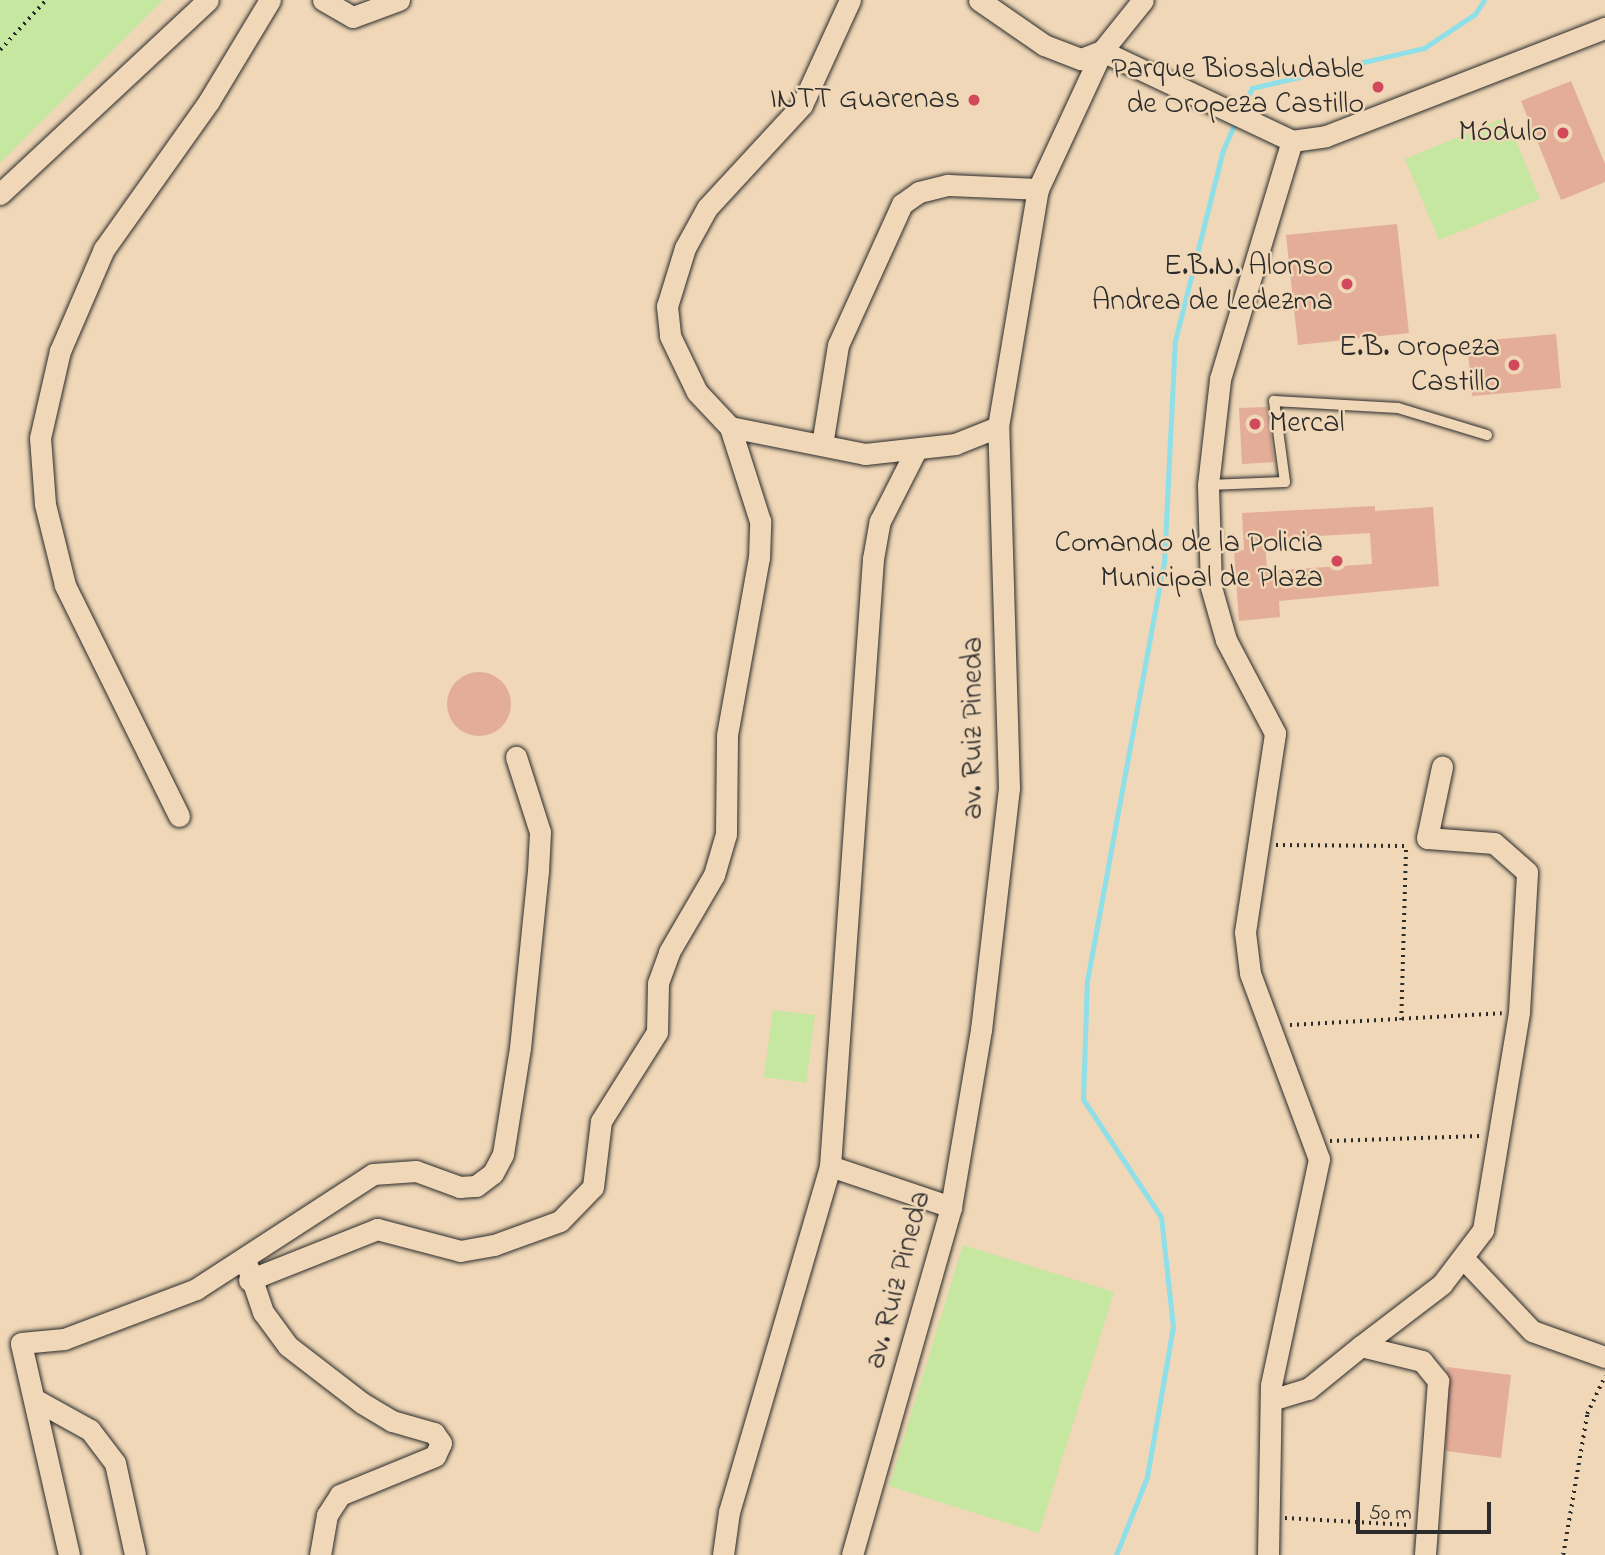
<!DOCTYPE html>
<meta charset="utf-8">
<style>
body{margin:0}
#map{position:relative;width:1605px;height:1555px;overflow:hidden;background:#efd7b7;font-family:"Indie Flower",sans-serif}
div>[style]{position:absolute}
.green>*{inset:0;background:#c5e7a0}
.stream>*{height:5px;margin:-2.5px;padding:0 2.5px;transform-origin:2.5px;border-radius:2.5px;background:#8fdfe9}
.building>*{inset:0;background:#e3ad98}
.round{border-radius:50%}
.path>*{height:3.5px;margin-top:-1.75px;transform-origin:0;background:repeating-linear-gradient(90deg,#2b2b2b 0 2px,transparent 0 7px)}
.roads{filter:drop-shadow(0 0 2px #2b2b2b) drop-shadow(0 0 2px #2b2b2b)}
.lane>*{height:10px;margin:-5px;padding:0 5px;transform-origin:5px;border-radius:5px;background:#efd7b7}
.street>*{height:21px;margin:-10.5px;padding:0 10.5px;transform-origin:10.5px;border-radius:10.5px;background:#efd7b7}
.dots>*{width:19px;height:19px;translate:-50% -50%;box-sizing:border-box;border:4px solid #efd7b7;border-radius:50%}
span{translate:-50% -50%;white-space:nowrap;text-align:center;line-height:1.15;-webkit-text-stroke:5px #efd7b7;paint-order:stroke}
.poi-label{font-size:30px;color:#2b2b2b}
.right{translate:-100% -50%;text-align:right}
.left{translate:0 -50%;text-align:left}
.street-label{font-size:30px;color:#2b2b2b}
.scale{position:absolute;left:1356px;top:1502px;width:135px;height:32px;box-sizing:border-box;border:4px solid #2b2b2b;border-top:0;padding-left:9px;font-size:21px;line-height:24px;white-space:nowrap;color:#2b2b2b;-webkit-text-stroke:5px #efd7b7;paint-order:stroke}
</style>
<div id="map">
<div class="green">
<div style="clip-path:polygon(0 0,163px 0,0 163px)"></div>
<div style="clip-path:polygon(1506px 117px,1540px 199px,1439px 240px,1405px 159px)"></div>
<div style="clip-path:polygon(773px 1010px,815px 1015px,806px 1083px,764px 1077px)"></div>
<div style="clip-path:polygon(963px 1245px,1114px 1292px,1039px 1533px,889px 1486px)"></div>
</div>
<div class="stream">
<div style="left:1242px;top:110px;width:24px;rotate:-66deg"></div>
<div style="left:1252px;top:88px;width:177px;rotate:-13.1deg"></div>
<div style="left:1424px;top:48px;width:61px;rotate:-33.7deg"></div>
<div style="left:1475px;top:14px;width:17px;rotate:-57deg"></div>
<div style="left:1116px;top:1555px;width:84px;rotate:-68.3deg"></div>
<div style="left:1147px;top:1477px;width:152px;rotate:-80.2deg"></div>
<div style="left:1173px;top:1327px;width:111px;rotate:-96.2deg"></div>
<div style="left:1161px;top:1217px;width:141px;rotate:-123.5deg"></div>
<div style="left:1083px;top:1099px;width:118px;rotate:-88.1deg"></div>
<div style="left:1087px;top:981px;width:425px;rotate:-79.6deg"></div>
<div style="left:1164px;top:563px;width:222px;rotate:-87.2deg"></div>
<div style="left:1175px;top:341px;width:197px;rotate:-75.9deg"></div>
<div style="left:1223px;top:150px;width:34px;rotate:-66deg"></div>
</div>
<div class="building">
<div style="clip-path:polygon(1571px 81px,1605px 164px,1605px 182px,1561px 200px,1521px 101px)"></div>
<div style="clip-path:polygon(1397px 224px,1409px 333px,1298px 345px,1286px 235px)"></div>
<div style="clip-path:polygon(1556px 334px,1561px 388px,1472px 396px,1467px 342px)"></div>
<div style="clip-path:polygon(1267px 407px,1274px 462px,1242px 464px,1239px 408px)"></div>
<div style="clip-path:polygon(evenodd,1375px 506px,1375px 511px,1433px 507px,1439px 586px,1279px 601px,1280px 617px,1239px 621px,1234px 551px,1244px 550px,1242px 513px,1375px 506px,1370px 533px,1372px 564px,1267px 571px,1265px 539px,1370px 533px)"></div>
<div class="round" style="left:447px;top:672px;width:64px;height:64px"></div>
<div style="clip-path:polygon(1447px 1367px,1511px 1375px,1501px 1458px,1446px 1451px)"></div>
</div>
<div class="path">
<div style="left:0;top:50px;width:68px;rotate:-47.4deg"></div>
<div style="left:1276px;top:845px;width:129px;rotate:0.4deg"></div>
<div style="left:1401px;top:1020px;width:174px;rotate:-88.4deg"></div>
<div style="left:1290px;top:1025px;width:212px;rotate:-3.2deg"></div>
<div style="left:1330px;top:1141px;width:150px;rotate:-1.9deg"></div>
<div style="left:1285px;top:1518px;width:125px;rotate:3.2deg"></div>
<div style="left:1563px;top:1555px;width:143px;rotate:-80.3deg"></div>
<div style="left:1587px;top:1414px;width:42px;rotate:-64.7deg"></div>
</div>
<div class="roads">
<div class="lane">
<div style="left:1208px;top:485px;width:77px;rotate:-2.2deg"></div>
<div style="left:1285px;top:482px;width:82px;rotate:-97.7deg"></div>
<div style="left:1274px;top:401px;width:124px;rotate:3.2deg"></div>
<div style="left:1398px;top:408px;width:93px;rotate:16.9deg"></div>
</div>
<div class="street">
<div style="left:323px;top:0;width:34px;rotate:30deg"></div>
<div style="left:353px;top:17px;width:49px;rotate:-20.3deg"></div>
<div style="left:850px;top:0;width:115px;rotate:114.6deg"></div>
<div style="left:802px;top:105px;width:140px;rotate:132.7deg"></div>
<div style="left:707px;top:208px;width:46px;rotate:118.8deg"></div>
<div style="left:685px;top:248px;width:61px;rotate:107.2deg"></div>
<div style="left:667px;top:306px;width:30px;rotate:84deg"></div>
<div style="left:670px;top:336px;width:62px;rotate:64.3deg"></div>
<div style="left:697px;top:392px;width:48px;rotate:46.7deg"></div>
<div style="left:730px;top:427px;width:138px;rotate:11.3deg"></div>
<div style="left:865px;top:454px;width:91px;rotate:-6.3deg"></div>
<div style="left:955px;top:444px;width:46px;rotate:-21.6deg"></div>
<div style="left:979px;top:0;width:79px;rotate:34.7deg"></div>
<div style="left:1044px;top:45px;width:40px;rotate:21deg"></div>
<div style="left:1081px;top:59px;width:22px;rotate:-21deg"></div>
<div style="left:1102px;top:51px;width:210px;rotate:25.3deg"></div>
<div style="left:1292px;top:141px;width:34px;rotate:-8deg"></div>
<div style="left:1326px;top:136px;width:299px;rotate:-21.2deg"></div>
<div style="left:0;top:194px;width:284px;rotate:-43deg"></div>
<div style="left:822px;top:445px;width:101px;rotate:-80.9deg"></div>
<div style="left:838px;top:345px;width:155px;rotate:-65.6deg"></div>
<div style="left:902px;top:204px;width:21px;rotate:-35deg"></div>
<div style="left:919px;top:192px;width:30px;rotate:-14deg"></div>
<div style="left:948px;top:185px;width:90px;rotate:2.5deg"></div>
<div style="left:179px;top:816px;width:258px;rotate:-116.3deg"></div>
<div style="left:65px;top:585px;width:83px;rotate:-103.9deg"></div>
<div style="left:45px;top:504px;width:66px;rotate:-94.3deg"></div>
<div style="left:40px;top:438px;width:89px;rotate:-77.1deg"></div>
<div style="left:60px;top:351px;width:111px;rotate:-66.7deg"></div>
<div style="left:104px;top:249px;width:181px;rotate:-54.6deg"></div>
<div style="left:209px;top:101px;width:118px;rotate:-58.9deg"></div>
<div style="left:830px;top:1166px;width:128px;rotate:18.7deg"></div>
<div style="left:1463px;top:1258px;width:100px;rotate:46.6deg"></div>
<div style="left:1532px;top:1331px;width:77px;rotate:19.6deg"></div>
<div style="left:247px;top:1265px;width:50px;rotate:71.2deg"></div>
<div style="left:263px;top:1312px;width:42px;rotate:53.7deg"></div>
<div style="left:288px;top:1346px;width:93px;rotate:37.6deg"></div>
<div style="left:362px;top:1403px;width:35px;rotate:31deg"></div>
<div style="left:392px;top:1421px;width:44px;rotate:15.9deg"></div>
<div style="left:434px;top:1433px;width:12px;rotate:55deg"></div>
<div style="left:441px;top:1443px;width:14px;rotate:115deg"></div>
<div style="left:435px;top:1456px;width:103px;rotate:157.7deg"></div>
<div style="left:340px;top:1495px;width:24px;rotate:123deg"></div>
<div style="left:327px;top:1515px;width:41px;rotate:99.9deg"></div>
<div style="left:249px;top:1280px;width:138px;rotate:-21.7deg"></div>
<div style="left:377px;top:1229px;width:86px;rotate:14.8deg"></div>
<div style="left:460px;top:1251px;width:35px;rotate:-10deg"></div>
<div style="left:494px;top:1245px;width:70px;rotate:-20deg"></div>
<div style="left:560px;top:1221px;width:47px;rotate:-45.9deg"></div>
<div style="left:593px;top:1187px;width:66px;rotate:-83.1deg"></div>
<div style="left:601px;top:1121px;width:105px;rotate:-57.8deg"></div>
<div style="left:657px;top:1032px;width:49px;rotate:-88.8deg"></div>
<div style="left:658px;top:983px;width:33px;rotate:-70deg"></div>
<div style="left:669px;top:952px;width:89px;rotate:-59.7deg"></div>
<div style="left:714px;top:875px;width:43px;rotate:-73.7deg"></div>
<div style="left:726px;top:834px;width:99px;rotate:-89.4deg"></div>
<div style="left:727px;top:735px;width:180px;rotate:-79.8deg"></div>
<div style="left:759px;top:558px;width:37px;rotate:-88deg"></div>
<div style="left:760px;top:521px;width:99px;rotate:-107.7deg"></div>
<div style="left:1361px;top:1346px;width:102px;rotate:-37.4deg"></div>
<div style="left:1442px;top:1284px;width:68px;rotate:-52.8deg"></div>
<div style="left:1483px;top:1230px;width:221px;rotate:-80.6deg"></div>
<div style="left:1519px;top:1012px;width:140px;rotate:-86.7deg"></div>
<div style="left:1527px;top:872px;width:44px;rotate:-138.7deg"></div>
<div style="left:1494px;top:843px;width:67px;rotate:-175.7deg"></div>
<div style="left:1427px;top:838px;width:73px;rotate:-78.1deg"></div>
<div style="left:34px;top:1399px;width:64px;rotate:29deg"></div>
<div style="left:90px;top:1430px;width:41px;rotate:52.9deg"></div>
<div style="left:115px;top:1463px;width:94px;rotate:77.7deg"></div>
<div style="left:1271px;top:1400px;width:39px;rotate:-17deg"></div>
<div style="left:1308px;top:1389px;width:68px;rotate:-39.1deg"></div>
<div style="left:1361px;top:1346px;width:63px;rotate:13.8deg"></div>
<div style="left:1422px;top:1361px;width:26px;rotate:51deg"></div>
<div style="left:1438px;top:1381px;width:174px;rotate:94.3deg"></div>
<div style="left:69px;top:1555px;width:217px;rotate:-102.8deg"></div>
<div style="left:21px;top:1343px;width:43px;rotate:-5.3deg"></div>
<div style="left:64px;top:1339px;width:141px;rotate:-20.7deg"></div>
<div style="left:196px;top:1289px;width:211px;rotate:-33deg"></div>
<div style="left:373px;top:1174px;width:43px;rotate:-4deg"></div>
<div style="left:416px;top:1171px;width:47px;rotate:20deg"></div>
<div style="left:460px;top:1187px;width:16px;rotate:-4deg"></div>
<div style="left:476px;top:1186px;width:21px;rotate:-37deg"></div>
<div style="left:493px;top:1173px;width:21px;rotate:-62deg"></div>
<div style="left:503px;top:1154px;width:107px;rotate:-80.9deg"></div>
<div style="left:520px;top:1048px;width:178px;rotate:-84.2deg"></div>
<div style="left:538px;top:871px;width:39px;rotate:-87deg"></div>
<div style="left:540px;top:832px;width:79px;rotate:-107.7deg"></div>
<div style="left:723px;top:1555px;width:43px;rotate:-82.1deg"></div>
<div style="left:729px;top:1512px;width:360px;rotate:-73.7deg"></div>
<div style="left:830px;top:1166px;width:609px;rotate:-85.95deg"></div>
<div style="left:873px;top:559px;width:39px;rotate:-80deg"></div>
<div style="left:880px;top:521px;width:77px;rotate:-63.1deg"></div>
<div style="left:852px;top:1555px;width:362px;rotate:-74.1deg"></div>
<div style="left:951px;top:1207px;width:180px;rotate:-80.4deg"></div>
<div style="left:981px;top:1030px;width:244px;rotate:-83.4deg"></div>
<div style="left:1009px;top:788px;width:361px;rotate:-91.7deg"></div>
<div style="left:998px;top:427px;width:241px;rotate:-80.5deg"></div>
<div style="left:1038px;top:189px;width:152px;rotate:-65.1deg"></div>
<div style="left:1102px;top:51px;width:65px;rotate:-51.2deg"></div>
<div style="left:1268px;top:1555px;width:170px;rotate:-89deg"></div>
<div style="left:1271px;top:1385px;width:231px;rotate:-78deg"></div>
<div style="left:1319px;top:1159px;width:198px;rotate:-110.4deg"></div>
<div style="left:1250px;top:973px;width:41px;rotate:-97deg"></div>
<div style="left:1245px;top:932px;width:201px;rotate:-81.4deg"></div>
<div style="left:1275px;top:733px;width:105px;rotate:-117.8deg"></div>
<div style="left:1226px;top:640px;width:55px;rotate:-105.8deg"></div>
<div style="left:1211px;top:587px;width:102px;rotate:-91.7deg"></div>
<div style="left:1208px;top:485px;width:107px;rotate:-83.5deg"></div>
<div style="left:1220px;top:379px;width:249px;rotate:-73.2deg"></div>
</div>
</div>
<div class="dots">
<div style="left:1378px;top:87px;background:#d1495b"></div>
<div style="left:974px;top:100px;background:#d1495b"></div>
<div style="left:1563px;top:133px;background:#d1495b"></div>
<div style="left:1347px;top:284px;background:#d1495b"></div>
<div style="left:1514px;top:365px;background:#d1495b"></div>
<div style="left:1255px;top:424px;background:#d1495b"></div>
<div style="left:1337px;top:561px;background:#d1495b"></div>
</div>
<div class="poi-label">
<span class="right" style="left:1364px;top:87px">Parque Biosaludable<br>de Oropeza Castillo</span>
<span class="right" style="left:960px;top:100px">INTT Guarenas</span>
<span class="right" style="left:1547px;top:133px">Módulo</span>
<span class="right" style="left:1333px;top:284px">E.B.N. Alonso<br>Andrea de Ledezma</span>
<span class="right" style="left:1500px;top:365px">E.B. Oropeza<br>Castillo</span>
<span class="left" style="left:1269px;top:424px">Mercal</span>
<span class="right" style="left:1323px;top:561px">Comando de la Policia<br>Municipal de Plaza</span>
</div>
<div class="street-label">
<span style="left:974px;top:728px;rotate:-90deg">av. Ruiz Pineda</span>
<span style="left:899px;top:1280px;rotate:-75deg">av. Ruiz Pineda</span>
</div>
<div class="scale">50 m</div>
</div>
